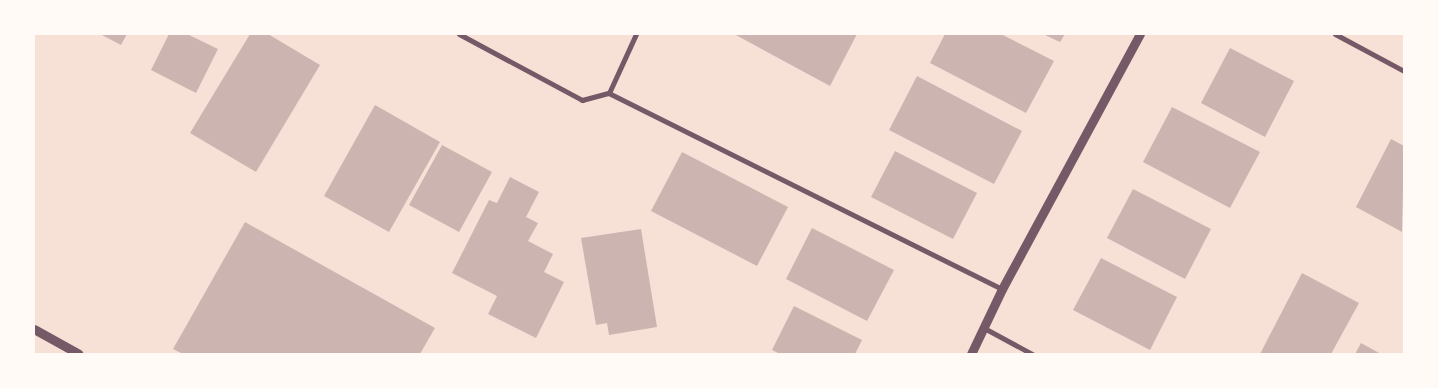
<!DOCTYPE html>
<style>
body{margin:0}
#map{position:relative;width:1438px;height:388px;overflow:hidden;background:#f7e1d7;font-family:"IBM Plex Sans",sans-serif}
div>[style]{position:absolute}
.building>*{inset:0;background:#ccb4b1}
.pedestrian>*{height:4.5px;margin:-2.25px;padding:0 2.25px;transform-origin:2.25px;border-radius:2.25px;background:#755966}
.minor>*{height:5px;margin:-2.5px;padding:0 2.5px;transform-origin:2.5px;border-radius:2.5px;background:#755966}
.tertiary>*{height:9px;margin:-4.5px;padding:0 4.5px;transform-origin:4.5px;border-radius:4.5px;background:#755966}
span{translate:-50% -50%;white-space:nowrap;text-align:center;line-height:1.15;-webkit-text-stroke:4px #fffaf5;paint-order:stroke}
.frame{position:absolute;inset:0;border:35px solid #fffaf5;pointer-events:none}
</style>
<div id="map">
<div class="building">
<div style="clip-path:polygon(100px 34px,127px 34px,121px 45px)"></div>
<div style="clip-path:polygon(169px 34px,187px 34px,218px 49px,196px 93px,151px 70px)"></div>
<div style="clip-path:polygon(250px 34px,268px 34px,320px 65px,256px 172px,190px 133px)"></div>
<div style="clip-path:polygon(734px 34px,857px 34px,830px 86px)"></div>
<div style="clip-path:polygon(945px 34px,1001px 34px,1054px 61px,1026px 113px,930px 63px)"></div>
<div style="clip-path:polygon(1043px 34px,1065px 34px,1060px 42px)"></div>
<div style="clip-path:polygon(1230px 48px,1294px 81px,1265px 137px,1201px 103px)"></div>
<div style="clip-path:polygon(917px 76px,1022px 131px,994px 184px,889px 130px)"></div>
<div style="clip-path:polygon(375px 105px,440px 142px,389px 232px,324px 196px)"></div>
<div style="clip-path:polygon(1172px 107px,1260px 152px,1230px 208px,1143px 162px)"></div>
<div style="clip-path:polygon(1391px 139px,1404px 146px,1402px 232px,1356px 207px)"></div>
<div style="clip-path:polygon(442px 145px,492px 172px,459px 232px,409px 205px)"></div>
<div style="clip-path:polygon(895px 151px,977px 193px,953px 239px,871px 197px)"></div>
<div style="clip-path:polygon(682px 152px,788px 207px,757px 266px,651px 211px)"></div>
<div style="clip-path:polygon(510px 177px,539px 192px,526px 217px,538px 223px,528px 241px,553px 254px,544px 272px,564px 282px,536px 338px,488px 314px,497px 296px,452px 273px,489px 200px,497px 203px)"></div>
<div style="clip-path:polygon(1133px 189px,1211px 229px,1185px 279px,1107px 238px)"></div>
<div style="clip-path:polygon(245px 222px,435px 328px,420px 354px,183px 354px,173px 349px)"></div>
<div style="clip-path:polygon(812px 228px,894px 270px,867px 321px,786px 279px)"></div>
<div style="clip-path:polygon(641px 229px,657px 327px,609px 335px,607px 323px,596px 325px,581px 238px)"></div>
<div style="clip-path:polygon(1101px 258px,1177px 297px,1150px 350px,1073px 310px)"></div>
<div style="clip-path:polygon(1302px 273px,1359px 303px,1331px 354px,1260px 354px)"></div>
<div style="clip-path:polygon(794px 306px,862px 340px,855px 354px,780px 354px,772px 350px)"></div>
<div style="clip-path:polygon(1361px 343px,1381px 354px,1355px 354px)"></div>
</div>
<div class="pedestrian">
<div style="left:609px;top:93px;width:439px;rotate:26.5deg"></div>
</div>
<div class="minor">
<div style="left:459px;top:34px;width:140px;rotate:28.2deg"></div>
<div style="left:582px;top:100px;width:28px;rotate:-15deg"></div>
<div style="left:609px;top:93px;width:65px;rotate:-65.4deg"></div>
<div style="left:1335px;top:34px;width:78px;rotate:28.2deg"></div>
<div style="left:984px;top:328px;width:55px;rotate:28.4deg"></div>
</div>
<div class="tertiary">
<div style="left:34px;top:329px;width:51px;rotate:29.1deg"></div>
<div style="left:971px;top:354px;width:72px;rotate:-64.5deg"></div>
<div style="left:1002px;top:289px;width:290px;rotate:-61.6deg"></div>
</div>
<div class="frame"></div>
</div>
